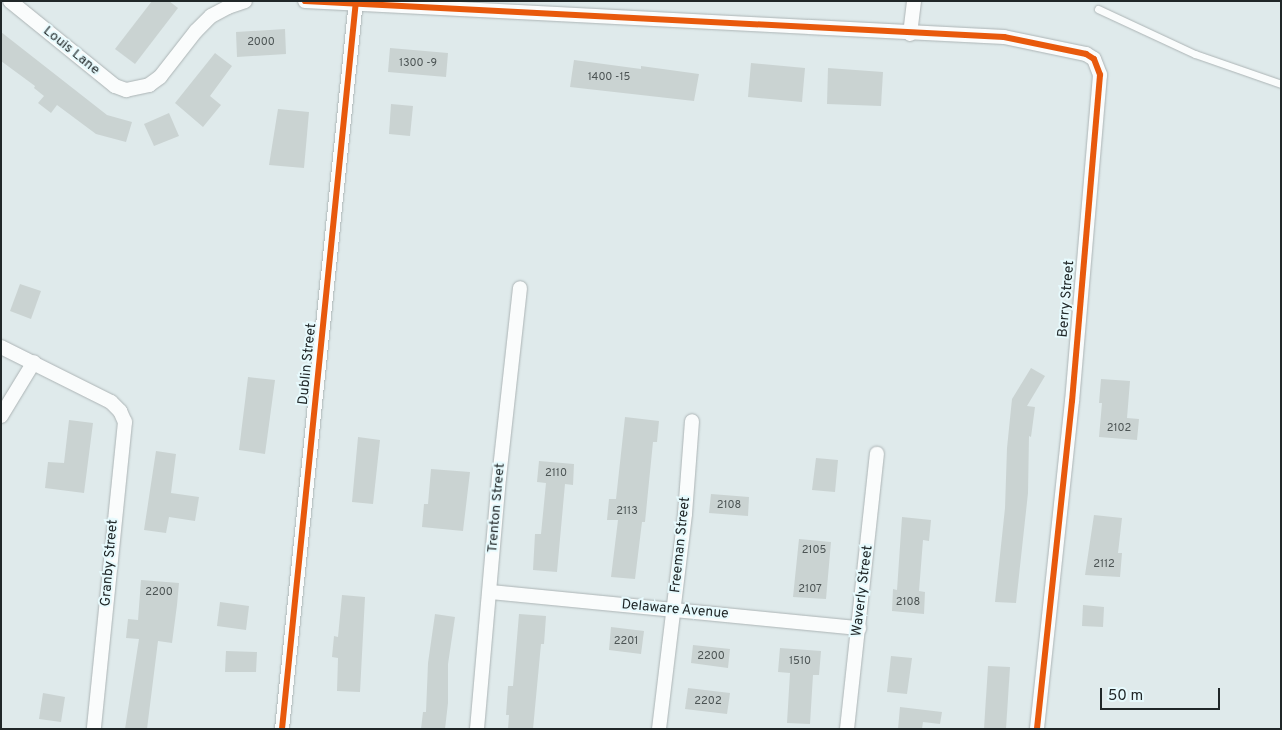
<!DOCTYPE html>
<style>
body{margin:0}
#map{position:relative;width:1282px;height:730px;overflow:hidden;background:#dfeaeb;font-family:Overpass,sans-serif}
div>[style]{position:absolute}
.building>*{inset:0;background:#cad3d2}
.roads{filter:drop-shadow(0 0 1px #acb4b5) drop-shadow(0 0 1px #acb4b5)}
.lane>*{height:7px;margin:-3.5px;padding:0 3.5px;transform-origin:3.5px;border-radius:3.5px;background:#fafcfc}
.street>*{height:14px;margin:-7px;padding:0 7px;transform-origin:7px;border-radius:7px;background:#fafcfc}
.cycleway>*{height:6px;margin:-3px;padding:0 3px;transform-origin:3px;border-radius:3px;background:#e8590c}
span{translate:-50% -50%;white-space:nowrap;text-align:center;line-height:1.15;-webkit-text-stroke:4px #e7fafd;paint-order:stroke}
.number-label{font-size:11px;color:#4c5454}
.number-label span{-webkit-text-stroke-width:0}
.street-label{font-size:14px;color:#202728}
.frame{position:absolute;inset:0;border:2px solid #202728;pointer-events:none}
.scale{position:absolute;left:1100px;top:688px;width:120px;height:22px;box-sizing:border-box;border:2px solid #202728;border-top:0;padding-left:6px;font-size:15px;line-height:18px;white-space:nowrap;color:#202728;-webkit-text-stroke:4px #e7fafd;paint-order:stroke}
</style>
<div id="map">
<div class="building">
<div style="clip-path:polygon(152px 1px,169px 1px,178px 8px,135px 64px,115px 49px)"></div>
<div style="clip-path:polygon(285px 29px,286px 54px,237px 57px,236px 32px)"></div>
<div style="clip-path:polygon(1px 32px,107px 115px,132px 122px,126px 142px,96px 134px,57px 105px,51px 113px,38px 103px,44px 96px,34px 88px,35px 86px,1px 61px)"></div>
<div style="clip-path:polygon(390px 48px,448px 53px,446px 77px,388px 72px)"></div>
<div style="clip-path:polygon(215px 53px,232px 66px,210px 96px,221px 105px,203px 127px,175px 103px)"></div>
<div style="clip-path:polygon(574px 60px,641px 69px,641px 66px,699px 74px,694px 101px,570px 87px)"></div>
<div style="clip-path:polygon(751px 63px,805px 68px,802px 102px,748px 97px)"></div>
<div style="clip-path:polygon(828px 68px,883px 72px,881px 106px,827px 104px)"></div>
<div style="clip-path:polygon(391px 104px,413px 106px,410px 136px,389px 134px)"></div>
<div style="clip-path:polygon(278px 109px,309px 112px,304px 168px,269px 165px)"></div>
<div style="clip-path:polygon(169px 113px,179px 136px,154px 146px,144px 124px)"></div>
<div style="clip-path:polygon(20px 284px,41px 291px,31px 319px,10px 311px)"></div>
<div style="clip-path:polygon(1031px 368px,1045px 376px,1027px 406px,1035px 407px,1031px 437px,1029px 436px,1028px 493px,1016px 603px,995px 602px,1005px 508px,1007px 448px,1012px 399px)"></div>
<div style="clip-path:polygon(248px 377px,275px 380px,265px 454px,239px 450px)"></div>
<div style="clip-path:polygon(1101px 379px,1130px 381px,1127px 418px,1139px 419px,1137px 440px,1099px 437px,1102px 403px,1099px 403px)"></div>
<div style="clip-path:polygon(625px 417px,659px 421px,657px 442px,653px 442px,645px 522px,642px 522px,635px 579px,611px 577px,618px 520px,607px 520px,609px 499px,616px 499px)"></div>
<div style="clip-path:polygon(69px 420px,93px 423px,84px 493px,45px 488px,48px 462px,64px 463px)"></div>
<div style="clip-path:polygon(358px 437px,380px 440px,373px 504px,352px 502px)"></div>
<div style="clip-path:polygon(156px 451px,176px 454px,171px 493px,199px 497px,195px 521px,169px 517px,166px 533px,144px 530px)"></div>
<div style="clip-path:polygon(816px 458px,838px 460px,835px 492px,812px 490px)"></div>
<div style="clip-path:polygon(539px 461px,574px 464px,573px 485px,565px 484px,557px 572px,533px 570px,535px 534px,541px 534px,546px 483px,537px 482px)"></div>
<div style="clip-path:polygon(431px 469px,470px 472px,463px 531px,422px 527px,424px 504px,428px 504px)"></div>
<div style="clip-path:polygon(711px 494px,749px 497px,748px 516px,709px 513px)"></div>
<div style="clip-path:polygon(1094px 515px,1122px 518px,1118px 553px,1122px 553px,1120px 577px,1085px 575px)"></div>
<div style="clip-path:polygon(902px 517px,931px 520px,929px 541px,923px 540px,919px 591px,925px 592px,924px 614px,892px 611px,893px 589px,897px 590px)"></div>
<div style="clip-path:polygon(799px 539px,831px 542px,826px 599px,793px 597px)"></div>
<div style="clip-path:polygon(141px 580px,179px 583px,177px 605px,172px 643px,158px 641px,147px 729px,125px 729px,139px 639px,126px 638px,128px 619px,138px 620px)"></div>
<div style="clip-path:polygon(342px 595px,365px 597px,360px 692px,337px 691px,338px 658px,332px 657px,334px 636px,338px 637px)"></div>
<div style="clip-path:polygon(220px 602px,249px 606px,246px 630px,217px 626px)"></div>
<div style="clip-path:polygon(1083px 605px,1104px 607px,1103px 627px,1082px 626px)"></div>
<div style="clip-path:polygon(435px 614px,455px 617px,448px 664px,448px 703px,445px 729px,421px 729px,423px 712px,426px 712px,428px 663px)"></div>
<div style="clip-path:polygon(519px 614px,546px 616px,544px 644px,541px 644px,533px 729px,508px 729px,509px 715px,506px 715px,508px 686px,513px 686px)"></div>
<div style="clip-path:polygon(611px 627px,644px 631px,641px 654px,609px 650px)"></div>
<div style="clip-path:polygon(693px 645px,730px 649px,728px 668px,691px 663px)"></div>
<div style="clip-path:polygon(780px 648px,821px 651px,819px 675px,813px 675px,810px 724px,787px 723px,790px 673px,778px 672px)"></div>
<div style="clip-path:polygon(226px 651px,257px 652px,256px 672px,225px 672px)"></div>
<div style="clip-path:polygon(891px 656px,912px 658px,907px 694px,887px 692px)"></div>
<div style="clip-path:polygon(988px 666px,1010px 667px,1006px 729px,984px 729px)"></div>
<div style="clip-path:polygon(688px 688px,730px 693px,727px 714px,685px 709px)"></div>
<div style="clip-path:polygon(43px 693px,65px 697px,61px 722px,39px 719px)"></div>
<div style="clip-path:polygon(900px 707px,942px 712px,940px 724px,923px 722px,922px 729px,898px 729px)"></div>
</div>
<div class="roads">
<div class="lane">
<div style="left:1098px;top:9px;width:107px;rotate:24.9deg"></div>
<div style="left:1195px;top:54px;width:91px;rotate:19.2deg"></div>
</div>
<div class="street">
<div style="left:10px;top:1px;width:135px;rotate:39deg"></div>
<div style="left:115px;top:86px;width:12px;rotate:20deg"></div>
<div style="left:126px;top:90px;width:24px;rotate:-12deg"></div>
<div style="left:149px;top:85px;width:14px;rotate:-36deg"></div>
<div style="left:160px;top:77px;width:58px;rotate:-52deg"></div>
<div style="left:196px;top:31px;width:21px;rotate:-45deg"></div>
<div style="left:211px;top:16px;width:19px;rotate:-28deg"></div>
<div style="left:228px;top:7px;width:18px;rotate:-19deg"></div>
<div style="left:305px;top:1px;width:700px;rotate:2.95deg"></div>
<div style="left:1004px;top:37px;width:84px;rotate:11.7deg"></div>
<div style="left:1086px;top:54px;width:9px;rotate:32deg"></div>
<div style="left:1094px;top:59px;width:17px;rotate:69deg"></div>
<div style="left:1100px;top:75px;width:327px;rotate:94.9deg"></div>
<div style="left:1072px;top:401px;width:330px;rotate:96.1deg"></div>
<div style="left:910px;top:34px;width:33px;rotate:-83deg"></div>
<div style="left:1px;top:347px;width:123px;rotate:26.6deg"></div>
<div style="left:111px;top:402px;width:13px;rotate:45deg"></div>
<div style="left:120px;top:411px;width:12px;rotate:66deg"></div>
<div style="left:125px;top:422px;width:309px;rotate:95.8deg"></div>
<div style="left:1px;top:416px;width:63px;rotate:-58.6deg"></div>
<div style="left:490px;top:592px;width:371px;rotate:5.6deg"></div>
<div style="left:282px;top:729px;width:732px;rotate:-84.2deg"></div>
<div style="left:477px;top:729px;width:252px;rotate:-85deg"></div>
<div style="left:499px;top:478px;width:191px;rotate:-83.7deg"></div>
<div style="left:659px;top:729px;width:217px;rotate:-83.1deg"></div>
<div style="left:685px;top:514px;width:93px;rotate:-85.7deg"></div>
<div style="left:847px;top:729px;width:277px;rotate:-83.8deg"></div>
</div>
</div>
<div class="cycleway">
<div style="left:305px;top:1px;width:700px;rotate:2.95deg"></div>
<div style="left:1004px;top:37px;width:84px;rotate:11.7deg"></div>
<div style="left:1086px;top:54px;width:9px;rotate:32deg"></div>
<div style="left:1094px;top:59px;width:17px;rotate:69deg"></div>
<div style="left:1100px;top:75px;width:327px;rotate:94.9deg"></div>
<div style="left:1072px;top:401px;width:330px;rotate:96.1deg"></div>
<div style="left:282px;top:729px;width:732px;rotate:-84.2deg"></div>
</div>
<div class="number-label">
<span style="left:261px;top:42px">2000</span>
<span style="left:418px;top:63px">1300 -9</span>
<span style="left:609px;top:77px">1400 -15</span>
<span style="left:1119px;top:428px">2102</span>
<span style="left:556px;top:473px">2110</span>
<span style="left:729px;top:505px">2108</span>
<span style="left:627px;top:511px">2113</span>
<span style="left:814px;top:550px">2105</span>
<span style="left:1104px;top:564px">2112</span>
<span style="left:810px;top:589px">2107</span>
<span style="left:159px;top:592px">2200</span>
<span style="left:908px;top:602px">2108</span>
<span style="left:626px;top:641px">2201</span>
<span style="left:711px;top:656px">2200</span>
<span style="left:800px;top:661px">1510</span>
<span style="left:708px;top:701px">2202</span>
</div>
<div class="street-label">
<span style="left:71px;top:51px;rotate:39deg">Louis Lane</span>
<span style="left:1067px;top:299px;rotate:-85deg">Berry Street</span>
<span style="left:308px;top:364px;rotate:-84deg">Dublin Street</span>
<span style="left:497px;top:508px;rotate:-85deg">Trenton Street</span>
<span style="left:681px;top:545px;rotate:-84deg">Freeman Street</span>
<span style="left:110px;top:563px;rotate:-85deg">Granby Street</span>
<span style="left:863px;top:591px;rotate:-83deg">Waverly Street</span>
<span style="left:675px;top:610px;rotate:5deg">Delaware Avenue</span>
</div>
<div class="frame"></div>
<div class="scale">50 m</div>
</div>
